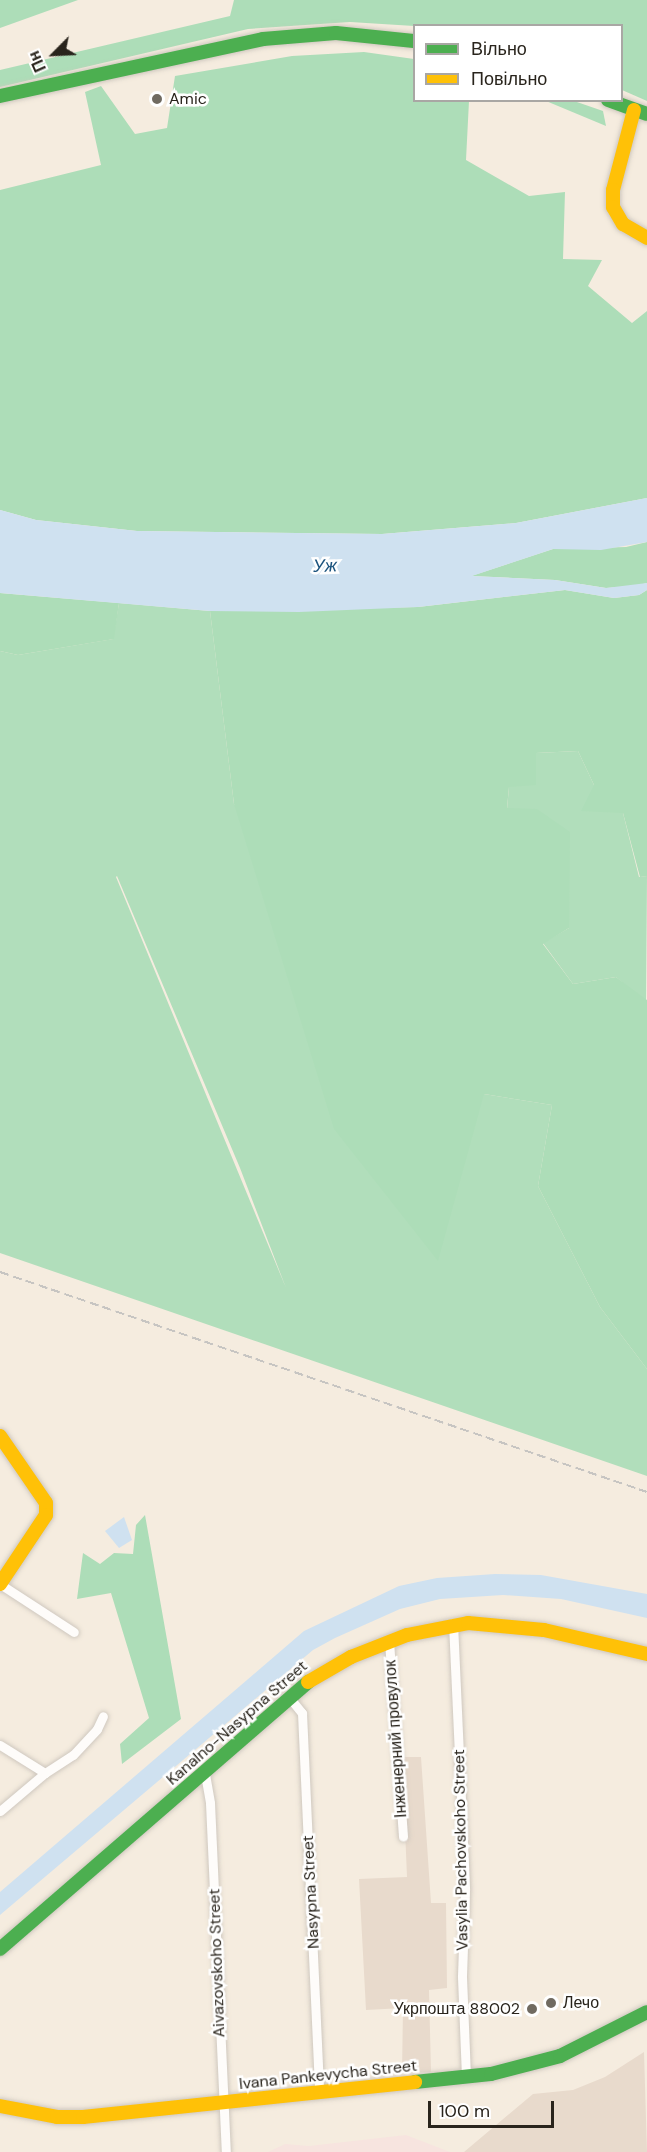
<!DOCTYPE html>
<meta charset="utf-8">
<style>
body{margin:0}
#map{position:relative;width:647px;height:2152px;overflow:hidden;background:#f5ecdf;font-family:"DM Sans",sans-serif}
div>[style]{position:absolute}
.industrial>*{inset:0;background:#e8dacc}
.education>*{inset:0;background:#f7e4df}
.green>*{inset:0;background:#b1debb}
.forest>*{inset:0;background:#adddb8}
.water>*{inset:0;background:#cfe1f0}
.roads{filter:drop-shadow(0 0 2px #cfc8bf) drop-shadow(0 0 2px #cfc8bf)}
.street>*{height:9px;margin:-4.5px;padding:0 4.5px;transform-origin:4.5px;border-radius:4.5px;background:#fefcfa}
.fast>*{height:14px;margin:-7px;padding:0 7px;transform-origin:7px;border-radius:7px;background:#4caf50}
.slow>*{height:14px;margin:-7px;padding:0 7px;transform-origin:7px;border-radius:7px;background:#ffc107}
.rail>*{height:2px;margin-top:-1px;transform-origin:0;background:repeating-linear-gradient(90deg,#c7c5c2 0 9px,transparent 0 13.5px)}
.dots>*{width:16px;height:16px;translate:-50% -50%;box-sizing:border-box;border:3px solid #fff;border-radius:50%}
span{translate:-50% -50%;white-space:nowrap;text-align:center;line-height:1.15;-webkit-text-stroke:5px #fff;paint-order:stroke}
.poi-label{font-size:16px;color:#29241c}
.left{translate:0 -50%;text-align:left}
.right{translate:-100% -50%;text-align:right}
.street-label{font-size:16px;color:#29241c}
.water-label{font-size:18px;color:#1e557f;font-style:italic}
.legend{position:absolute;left:413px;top:24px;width:210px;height:78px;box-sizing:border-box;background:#fff;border:2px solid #a9a7a4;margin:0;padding:8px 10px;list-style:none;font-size:18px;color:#29241c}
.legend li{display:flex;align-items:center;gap:12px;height:30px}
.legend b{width:30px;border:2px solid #a9a7a4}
.north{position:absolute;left:24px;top:24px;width:60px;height:60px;-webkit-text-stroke:4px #fff;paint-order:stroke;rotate:246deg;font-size:16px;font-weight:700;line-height:24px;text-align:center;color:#29241c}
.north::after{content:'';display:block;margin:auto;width:21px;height:27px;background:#29241c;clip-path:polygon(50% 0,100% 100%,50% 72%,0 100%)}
.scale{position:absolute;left:428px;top:2101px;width:126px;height:27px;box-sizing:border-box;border:3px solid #29241c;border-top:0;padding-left:8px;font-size:18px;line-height:21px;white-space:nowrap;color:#29241c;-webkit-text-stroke:4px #fff;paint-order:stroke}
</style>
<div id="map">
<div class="industrial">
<div style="clip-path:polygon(402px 1757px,421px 1757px,431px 1903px,446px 1903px,447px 1988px,429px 1990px,431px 2072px,402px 2073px,403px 2008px,366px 2010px,359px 1879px,407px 1877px)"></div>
<div style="clip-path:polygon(644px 2052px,647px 2152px,464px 2152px,533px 2094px,573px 2090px,605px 2077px)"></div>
</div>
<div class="education">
<div style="clip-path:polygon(406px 2135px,450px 2152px,268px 2152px,285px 2144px,309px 2146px)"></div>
</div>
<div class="green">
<div style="clip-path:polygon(evenodd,119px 603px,210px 611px,234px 804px,484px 1094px,552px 1105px,538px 1186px,600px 1307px,647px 1369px,647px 1476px,0 1253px,0 651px,18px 655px,113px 639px,119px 603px,117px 876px,240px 1168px,286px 1288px,116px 877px,117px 876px)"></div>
<div style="clip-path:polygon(578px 751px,594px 785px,623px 813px,639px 877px,647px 876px,646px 1002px,616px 977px,573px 984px,543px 943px,569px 928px,507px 809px,509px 787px,536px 753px)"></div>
</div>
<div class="forest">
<div style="clip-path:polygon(0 0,78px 0,0 28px)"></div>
<div style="clip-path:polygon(234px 0,647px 0,647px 101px,622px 90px,622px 26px,414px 26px,350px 22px,248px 29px,0 87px,0 70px,230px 16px)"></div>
<div style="clip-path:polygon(364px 52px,414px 59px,414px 100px,469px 101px,466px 160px,529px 196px,565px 192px,563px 259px,602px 260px,588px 286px,632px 323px,647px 311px,647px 498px,516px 523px,382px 534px,137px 531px,36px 520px,0 510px,0 190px,101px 165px,85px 92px,101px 86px,135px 134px,167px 128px,175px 76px,292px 56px)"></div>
<div style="clip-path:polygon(546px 101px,574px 101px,603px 111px,606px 126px)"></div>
<div style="clip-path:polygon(647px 542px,647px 583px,635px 586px,606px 588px,555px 580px,471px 576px,553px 549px,626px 547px)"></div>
<div style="clip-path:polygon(565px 590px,614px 598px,639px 595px,647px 590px,647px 876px,640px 877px,623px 813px,581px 811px,594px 785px,578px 751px,536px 753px,536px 785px,509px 787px,507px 808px,537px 809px,570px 832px,569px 928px,543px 944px,573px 984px,616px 977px,647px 1000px,647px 1369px,600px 1307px,538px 1186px,552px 1105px,484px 1094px,438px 1261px,334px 1129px,234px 804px,210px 611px,418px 607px)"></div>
<div style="clip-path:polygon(0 593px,119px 603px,114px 639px,18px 655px,0 651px)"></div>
<div style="clip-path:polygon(145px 1515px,181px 1719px,122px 1764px,120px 1744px,149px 1718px,111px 1593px,77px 1599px,83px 1553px,100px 1564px,114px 1553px,133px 1554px,136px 1525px)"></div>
</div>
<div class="water">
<div style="clip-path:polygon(647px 498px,647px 542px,601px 550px,553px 549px,472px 576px,555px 580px,606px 588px,647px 583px,647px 590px,639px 595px,614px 598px,565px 590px,418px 607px,299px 612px,210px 611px,0 593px,0 510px,36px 520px,137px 531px,382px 534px,516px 523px)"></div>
<div style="clip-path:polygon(124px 1517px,132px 1540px,119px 1548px,105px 1531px)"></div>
<div style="clip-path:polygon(495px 1574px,541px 1575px,647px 1594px,647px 1618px,561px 1599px,503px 1595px,440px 1599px,400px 1609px,335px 1638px,313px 1650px,0 1915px,0 1892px,304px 1631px,399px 1586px,437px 1578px)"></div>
</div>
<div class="roads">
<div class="street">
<div style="left:0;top:1584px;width:88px;rotate:33deg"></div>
<div style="left:453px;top:1623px;width:267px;rotate:87.4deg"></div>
<div style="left:465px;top:1890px;width:87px;rotate:92deg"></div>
<div style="left:462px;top:1977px;width:101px;rotate:87.7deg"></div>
<div style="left:389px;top:1641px;width:196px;rotate:85.9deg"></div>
<div style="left:289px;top:1697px;width:21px;rotate:51deg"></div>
<div style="left:302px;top:1713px;width:380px;rotate:87.4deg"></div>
<div style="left:0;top:1745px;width:53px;rotate:31.9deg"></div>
<div style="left:205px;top:1774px;width:29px;rotate:80deg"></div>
<div style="left:210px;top:1803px;width:349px;rotate:87.4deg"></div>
<div style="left:0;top:1811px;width:59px;rotate:-40.2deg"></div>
<div style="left:45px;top:1773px;width:33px;rotate:-33deg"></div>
<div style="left:73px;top:1755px;width:35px;rotate:-47deg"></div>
<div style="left:97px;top:1729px;width:14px;rotate:-65deg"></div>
</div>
<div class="fast">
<div style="left:0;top:96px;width:269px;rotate:-12.2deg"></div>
<div style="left:263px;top:39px;width:73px;rotate:-4.7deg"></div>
<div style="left:336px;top:33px;width:78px;rotate:5.9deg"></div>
<div style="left:608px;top:100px;width:41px;rotate:19.7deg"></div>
<div style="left:0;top:1949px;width:408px;rotate:-40.9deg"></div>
<div style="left:415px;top:2082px;width:76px;rotate:-6deg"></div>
<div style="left:491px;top:2074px;width:71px;rotate:-14.6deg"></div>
<div style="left:560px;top:2056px;width:97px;rotate:-26.8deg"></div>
</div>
<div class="slow">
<div style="left:634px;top:110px;width:83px;rotate:104.7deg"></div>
<div style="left:613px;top:190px;width:17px;rotate:90deg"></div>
<div style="left:613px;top:207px;width:20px;rotate:60deg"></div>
<div style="left:623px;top:224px;width:28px;rotate:30deg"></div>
<div style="left:0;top:1436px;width:81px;rotate:55.5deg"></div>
<div style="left:46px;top:1503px;width:12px;rotate:90deg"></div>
<div style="left:46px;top:1515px;width:83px;rotate:123.7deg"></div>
<div style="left:308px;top:1682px;width:50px;rotate:-30.2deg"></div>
<div style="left:351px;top:1657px;width:60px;rotate:-21.4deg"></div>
<div style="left:407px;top:1635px;width:62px;rotate:-11.1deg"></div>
<div style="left:468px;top:1623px;width:76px;rotate:5.3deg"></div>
<div style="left:544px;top:1630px;width:106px;rotate:13.1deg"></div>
<div style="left:0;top:2106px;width:58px;rotate:10.9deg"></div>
<div style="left:57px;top:2117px;width:26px"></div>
<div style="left:83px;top:2117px;width:334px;rotate:-6deg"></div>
</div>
</div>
<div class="rail">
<div style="left:0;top:1272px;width:683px;rotate:18.78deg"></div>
</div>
<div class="dots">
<div style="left:157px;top:99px;background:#706a60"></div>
<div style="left:551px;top:2003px;background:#706a60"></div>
<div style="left:532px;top:2009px;background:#706a60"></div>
</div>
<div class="poi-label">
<span class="left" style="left:169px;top:99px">Amic</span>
<span class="left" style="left:563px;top:2003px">Лечо</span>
<span class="right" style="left:520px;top:2009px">Укрпошта 88002</span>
</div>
<div class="street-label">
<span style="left:237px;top:1723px;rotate:-41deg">Kanalno-Nasypna Street</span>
<span style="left:396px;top:1739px;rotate:-94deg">Інженерний провулок</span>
<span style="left:461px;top:1850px;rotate:-91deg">Vasylia Pachovskoho Street</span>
<span style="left:311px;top:1892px;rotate:-93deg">Nasypna Street</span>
<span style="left:217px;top:1963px;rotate:-92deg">Aivazovskoho Street</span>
<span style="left:328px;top:2075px;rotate:-6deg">Ivana Pankevycha Street</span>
</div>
<div class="water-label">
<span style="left:325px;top:566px;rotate:-2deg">Уж</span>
</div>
<ul class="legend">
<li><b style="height:8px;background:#4caf50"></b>Вільно</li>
<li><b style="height:8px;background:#ffc107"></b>Повільно</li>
</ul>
<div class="north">Пн</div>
<div class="scale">100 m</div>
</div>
